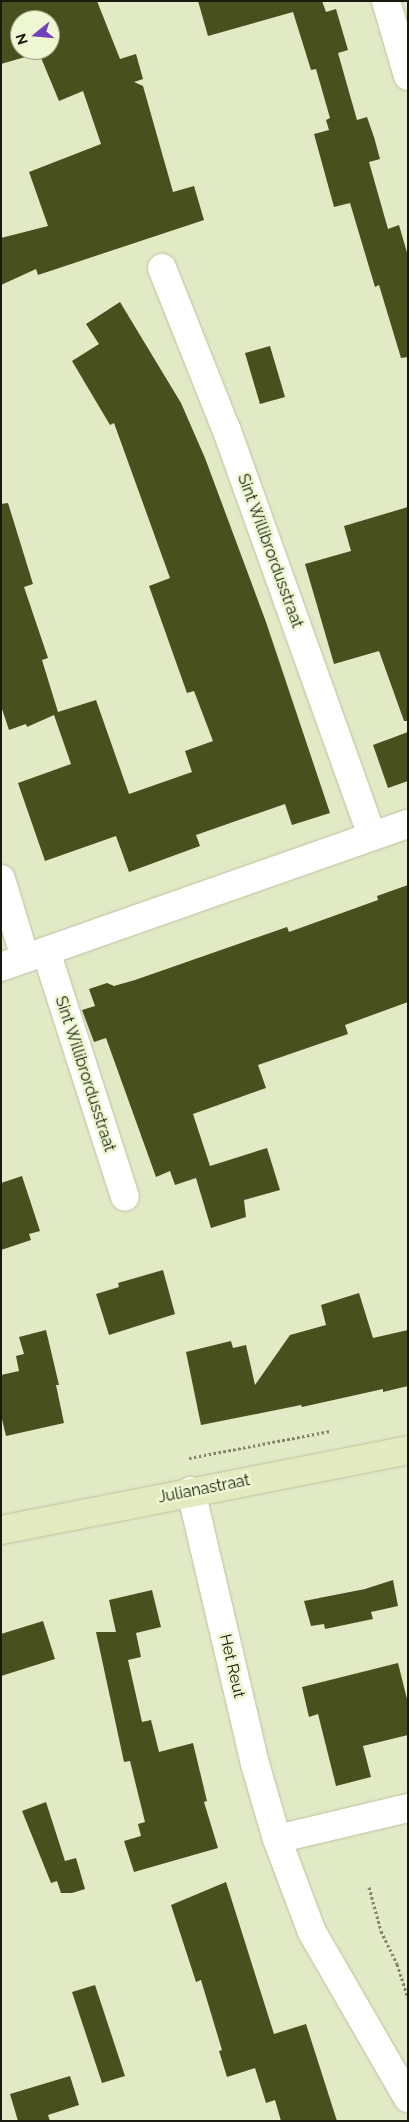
<!DOCTYPE html>
<style>
body{margin:0}
#map{position:relative;width:409px;height:2122px;overflow:hidden;background:#e1e9c5;font-family:Raleway,sans-serif}
div>[style]{position:absolute}
.building>*{inset:0;background:#48511e}
.path>*{height:3px;margin-top:-1.5px;transform-origin:0;background:repeating-linear-gradient(90deg,#81866d 0 2.5px,transparent 0 5px)}
.roads{filter:drop-shadow(0 0 1px #bac29e) drop-shadow(0 0 1px #bac29e)}
.street>*{height:28px;margin:-14px;padding:0 14px;transform-origin:14px;border-radius:14px;background:#fff}
.secondary>*{height:28px;margin:-14px;padding:0 14px;transform-origin:14px;border-radius:14px;background:#e4eabf}
span{translate:-50% -50%;white-space:nowrap;text-align:center;line-height:1.15;-webkit-text-stroke:5px #eef7d2;paint-order:stroke}
.street-label{font-size:16px;color:#171a0d}
.frame{position:absolute;inset:0;border:2px solid #171a0d;pointer-events:none}
.north{position:absolute;left:10px;top:10px;width:50px;height:50px;box-sizing:border-box;background:#eef7d2;border:1px solid #989f83;border-radius:50%;rotate:253deg;font-size:14px;font-weight:700;line-height:20px;text-align:center;color:#171a0d}
.north::after{content:'';display:block;margin:auto;width:18px;height:22px;background:#7142ba;clip-path:polygon(50% 0,100% 100%,50% 72%,0 100%)}
</style>
<div id="map">
<div class="building">
<div style="clip-path:polygon(evenodd,1px 1px,97px 1px,120px 59px,136px 54px,143px 79px,134px 82px,143px 86px,173px 192px,194px 186px,204px 220px,38px 275px,36px 269px,1px 285px,1px 238px,48px 226px,29px 172px,101px 144px,83px 91px,59px 101px,39px 53px,1px 64px,1px 1px,20px 20px,50px 20px,50px 50px,20px 50px,20px 20px)"></div>
<div style="clip-path:polygon(198px 1px,322px 1px,326px 12px,336px 9px,348px 50px,338px 53px,357px 120px,367px 117px,374px 137px,380px 159px,369px 162px,388px 229px,399px 225px,408px 256px,408px 357px,401px 358px,379px 285px,375px 287px,350px 203px,334px 207px,314px 134px,329px 130px,326px 120px,330px 118px,316px 69px,311px 70px,293px 12px,208px 36px)"></div>
<div style="clip-path:polygon(120px 302px,181px 403px,205px 458px,266px 622px,330px 813px,292px 825px,285px 804px,196px 835px,200px 846px,129px 872px,116px 836px,45px 861px,18px 783px,71px 764px,54px 715px,27px 727px,26px 724px,9px 730px,1px 706px,1px 504px,8px 503px,33px 584px,24px 587px,48px 658px,42px 660px,58px 712px,96px 700px,129px 794px,192px 772px,185px 751px,213px 741px,194px 691px,187px 693px,149px 586px,170px 578px,114px 423px,110px 425px,72px 361px,99px 344px,86px 324px)"></div>
<div style="clip-path:polygon(270px 346px,285px 397px,260px 404px,245px 353px)"></div>
<div style="clip-path:polygon(408px 507px,408px 721px,404px 721px,379px 651px,334px 664px,305px 564px,351px 551px,344px 526px)"></div>
<div style="clip-path:polygon(408px 732px,408px 781px,388px 788px,373px 745px)"></div>
<div style="clip-path:polygon(408px 885px,408px 1002px,345px 1025px,348px 1034px,258px 1065px,266px 1088px,193px 1114px,210px 1166px,267px 1148px,280px 1190px,244px 1200px,246px 1217px,211px 1228px,196px 1178px,175px 1185px,170px 1171px,156px 1177px,106px 1038px,94px 1042px,82px 1010px,95px 1006px,89px 989px,107px 983px,114px 986px,135px 980px,287px 927px,289px 932px,378px 900px,377px 896px)"></div>
<div style="clip-path:polygon(22px 1176px,40px 1231px,29px 1234px,31px 1240px,1px 1250px,1px 1183px)"></div>
<div style="clip-path:polygon(163px 1270px,175px 1314px,109px 1335px,96px 1294px,119px 1287px,118px 1283px)"></div>
<div style="clip-path:polygon(359px 1293px,373px 1338px,408px 1330px,408px 1386px,383px 1392px,383px 1389px,302px 1407px,301px 1405px,201px 1425px,186px 1352px,231px 1341px,233px 1348px,246px 1345px,255px 1385px,290px 1335px,326px 1325px,321px 1305px)"></div>
<div style="clip-path:polygon(46px 1330px,59px 1385px,56px 1385px,64px 1423px,6px 1436px,1px 1415px,1px 1375px,19px 1371px,16px 1356px,24px 1354px,19px 1337px)"></div>
<div style="clip-path:polygon(393px 1580px,398px 1606px,371px 1612px,373px 1619px,325px 1629px,324px 1624px,311px 1626px,304px 1601px,365px 1589px)"></div>
<div style="clip-path:polygon(152px 1590px,161px 1627px,136px 1633px,141px 1657px,128px 1660px,142px 1722px,151px 1720px,159px 1752px,193px 1743px,207px 1801px,204px 1802px,218px 1848px,134px 1872px,124px 1841px,141px 1836px,138px 1824px,145px 1822px,130px 1761px,124px 1762px,96px 1632px,116px 1632px,109px 1600px)"></div>
<div style="clip-path:polygon(43px 1621px,55px 1659px,1px 1676px,1px 1634px)"></div>
<div style="clip-path:polygon(398px 1663px,408px 1703px,408px 1735px,363px 1746px,371px 1777px,336px 1786px,318px 1714px,309px 1717px,302px 1687px)"></div>
<div style="clip-path:polygon(46px 1802px,65px 1861px,76px 1858px,85px 1889px,72px 1893px,61px 1893px,57px 1881px,51px 1883px,22px 1811px)"></div>
<div style="clip-path:polygon(226px 1882px,274px 2034px,306px 2024px,337px 2121px,281px 2121px,275px 2100px,266px 2103px,255px 2068px,227px 2077px,219px 2051px,222px 2050px,201px 1980px,196px 1982px,171px 1905px)"></div>
<div style="clip-path:polygon(95px 1985px,125px 2076px,102px 2083px,72px 1992px)"></div>
<div style="clip-path:polygon(70px 2076px,79px 2105px,48px 2115px,50px 2121px,18px 2121px,10px 2094px)"></div>
</div>
<div class="path">
<div style="left:189px;top:1458px;width:144px;rotate:-10.8deg"></div>
<div style="left:369px;top:1887px;width:46px;rotate:74.7deg"></div>
<div style="left:381px;top:1931px;width:37px;rotate:64deg"></div>
<div style="left:397px;top:1964px;width:36px;rotate:72deg"></div>
</div>
<div class="roads">
<div class="street">
<div style="left:386px;top:1px;width:78px;rotate:73.7deg"></div>
<div style="left:162px;top:268px;width:175px;rotate:68.3deg"></div>
<div style="left:227px;top:431px;width:430px;rotate:70.3deg"></div>
<div style="left:1px;top:879px;width:83px;rotate:73.1deg"></div>
<div style="left:46px;top:951px;width:258px;rotate:72.2deg"></div>
<div style="left:1px;top:967px;width:431px;rotate:-19.4deg"></div>
<div style="left:191px;top:1491px;width:280px;rotate:76.8deg"></div>
<div style="left:255px;top:1764px;width:78px;rotate:73.7deg"></div>
<div style="left:277px;top:1839px;width:99px;rotate:69.4deg"></div>
<div style="left:312px;top:1932px;width:192px;rotate:60deg"></div>
<div style="left:277px;top:1839px;width:135px;rotate:-13.3deg"></div>
</div>
<div class="secondary">
<div style="left:1px;top:1530px;width:415px;rotate:-11.1deg"></div>
</div>
</div>
<div class="street-label">
<span style="left:270px;top:551px;rotate:70deg">Sint Willibrordusstraat</span>
<span style="left:85px;top:1074px;rotate:72deg">Sint Willibrordusstraat</span>
<span style="left:204px;top:1489px;rotate:-11deg">Julianastraat</span>
<span style="left:232px;top:1666px;rotate:77deg">Het Reut</span>
</div>
<div class="frame"></div>
<div class="north">N</div>
</div>
